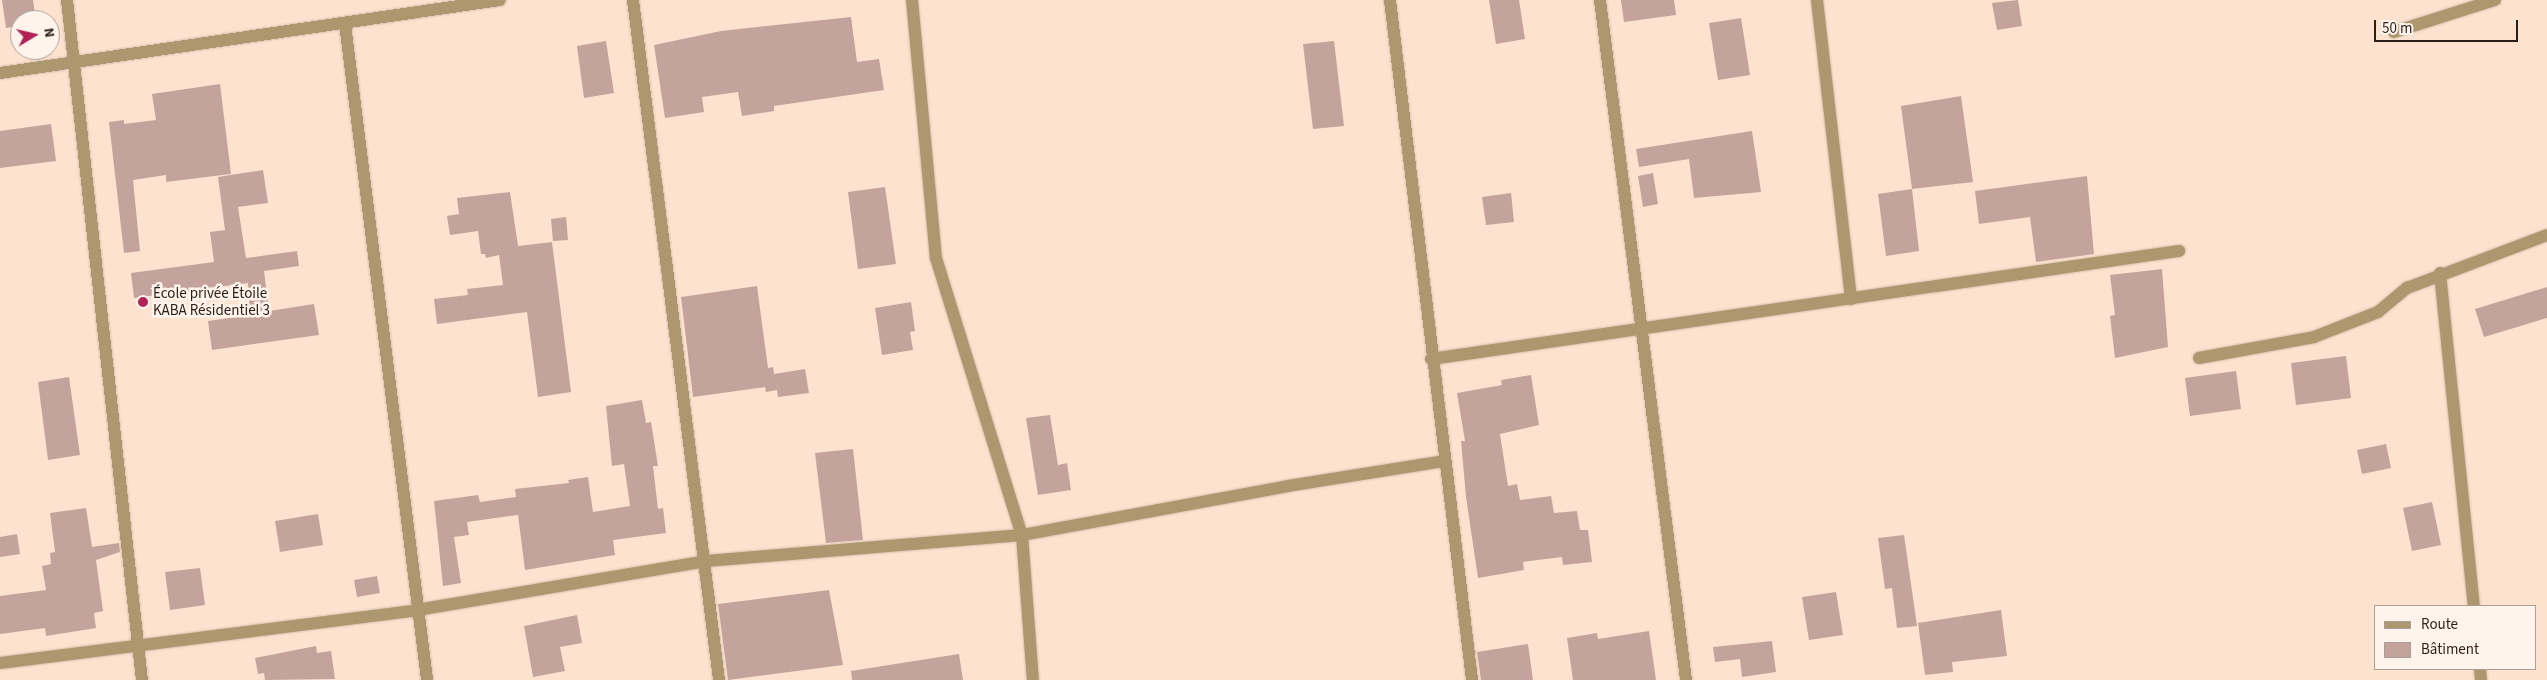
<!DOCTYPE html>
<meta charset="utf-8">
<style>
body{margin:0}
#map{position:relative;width:2547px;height:680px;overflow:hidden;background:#fde3cf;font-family:"Source Sans 3",sans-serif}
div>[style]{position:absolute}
.building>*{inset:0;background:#c3a39c}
.roads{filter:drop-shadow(0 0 1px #d7c0ae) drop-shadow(0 0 1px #d7c0ae)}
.minor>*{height:12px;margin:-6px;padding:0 6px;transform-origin:6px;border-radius:6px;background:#ad976f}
.dots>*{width:14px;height:14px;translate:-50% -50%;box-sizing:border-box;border:2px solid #fef4ec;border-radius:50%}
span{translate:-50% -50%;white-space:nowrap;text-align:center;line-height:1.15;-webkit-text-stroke:5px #fef4ec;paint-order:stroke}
.poi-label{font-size:15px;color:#281f17}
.left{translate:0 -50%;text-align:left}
.legend{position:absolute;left:2374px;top:605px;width:162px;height:65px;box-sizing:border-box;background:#fef4ec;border:1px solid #a89f97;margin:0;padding:6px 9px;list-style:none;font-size:15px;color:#281f17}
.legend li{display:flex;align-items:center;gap:10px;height:25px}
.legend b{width:25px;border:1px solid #a89f97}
.north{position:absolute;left:10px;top:10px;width:50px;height:50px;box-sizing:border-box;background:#fef4ec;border:1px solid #a89f97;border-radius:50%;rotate:81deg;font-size:14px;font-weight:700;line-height:20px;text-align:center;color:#281f17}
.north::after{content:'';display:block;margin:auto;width:18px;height:22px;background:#b12257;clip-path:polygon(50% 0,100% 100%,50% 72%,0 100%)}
.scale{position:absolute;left:2374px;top:20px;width:144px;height:22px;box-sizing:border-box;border:2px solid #281f17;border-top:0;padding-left:6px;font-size:15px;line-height:18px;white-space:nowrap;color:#281f17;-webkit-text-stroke:4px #fef4ec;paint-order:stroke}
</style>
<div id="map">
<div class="building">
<div style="clip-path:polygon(2px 0,33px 0,36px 20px,20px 20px,20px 26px,6px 28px)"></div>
<div style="clip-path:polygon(1489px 0,1519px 0,1525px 39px,1496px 44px)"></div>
<div style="clip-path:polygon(1621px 0,1674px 0,1676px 15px,1624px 22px)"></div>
<div style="clip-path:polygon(2018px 0,2022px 26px,1997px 30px,1992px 3px)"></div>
<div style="clip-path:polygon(851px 17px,857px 62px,879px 59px,884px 90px,774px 106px,774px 111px,742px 116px,738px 92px,702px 97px,704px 112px,665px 118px,654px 45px,721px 31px)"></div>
<div style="clip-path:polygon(1741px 18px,1750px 75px,1718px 80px,1709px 23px)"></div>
<div style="clip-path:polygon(606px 41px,614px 93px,584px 98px,577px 46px)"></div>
<div style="clip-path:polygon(1334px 41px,1344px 126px,1313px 129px,1303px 44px)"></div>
<div style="clip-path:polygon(220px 84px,231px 174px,166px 182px,166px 175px,133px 180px,140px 251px,124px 253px,109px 122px,124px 120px,124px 124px,156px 120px,152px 94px)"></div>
<div style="clip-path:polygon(1961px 96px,1973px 182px,1912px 189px,1901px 106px)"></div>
<div style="clip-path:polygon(51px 124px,56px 161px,0 168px,0 131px)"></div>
<div style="clip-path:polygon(1752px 131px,1761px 192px,1694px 198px,1689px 159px,1639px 167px,1636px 149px)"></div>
<div style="clip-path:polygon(263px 170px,268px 203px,238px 207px,246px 258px,297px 251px,299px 266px,264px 271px,269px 311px,314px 304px,319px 335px,212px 350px,208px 321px,250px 315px,248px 283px,134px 298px,131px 273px,214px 262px,210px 232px,225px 230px,218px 177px)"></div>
<div style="clip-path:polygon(1653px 173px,1658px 204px,1643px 207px,1638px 176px)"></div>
<div style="clip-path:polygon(2087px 176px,2094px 254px,2036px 262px,2030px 217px,1979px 224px,1975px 191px)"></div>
<div style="clip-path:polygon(885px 187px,896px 264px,858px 269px,848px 192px)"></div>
<div style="clip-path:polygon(1912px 189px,1919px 251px,1886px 256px,1878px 194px)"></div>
<div style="clip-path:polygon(510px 192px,518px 246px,552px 242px,571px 392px,538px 397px,527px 312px,437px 324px,434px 299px,468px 295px,467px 289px,503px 285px,499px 255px,486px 258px,485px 254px,481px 254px,478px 231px,450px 235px,447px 216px,459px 214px,457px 198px)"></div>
<div style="clip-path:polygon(1511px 193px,1514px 222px,1486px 225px,1482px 197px)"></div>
<div style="clip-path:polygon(566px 217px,568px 240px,553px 241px,551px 219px)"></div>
<div style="clip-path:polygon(2162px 269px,2168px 347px,2115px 358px,2110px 316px,2115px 315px,2110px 275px)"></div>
<div style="clip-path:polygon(757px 286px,768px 368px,773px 367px,774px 374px,805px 369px,809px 393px,778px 397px,777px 390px,766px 392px,765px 387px,693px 397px,681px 297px)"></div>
<div style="clip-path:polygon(2547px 287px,2547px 318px,2484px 337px,2475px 309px)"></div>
<div style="clip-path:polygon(911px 302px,915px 331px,910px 332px,913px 350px,882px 355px,875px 308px)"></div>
<div style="clip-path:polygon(2346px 356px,2351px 398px,2296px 405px,2291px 363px)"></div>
<div style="clip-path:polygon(2236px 371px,2241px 409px,2190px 416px,2185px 378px)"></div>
<div style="clip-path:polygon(1531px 375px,1539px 425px,1500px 434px,1508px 486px,1517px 484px,1520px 500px,1551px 496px,1554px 513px,1577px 511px,1580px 530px,1588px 530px,1592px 562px,1563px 565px,1562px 557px,1523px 562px,1524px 570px,1478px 578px,1466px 497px,1461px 441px,1465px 441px,1457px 393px,1502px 385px,1501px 380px)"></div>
<div style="clip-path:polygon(69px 377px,80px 455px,48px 460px,38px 382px)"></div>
<div style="clip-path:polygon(642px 400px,646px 423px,651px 422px,658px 466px,653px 466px,658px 509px,663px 508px,666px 533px,613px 540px,615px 555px,525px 570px,518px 515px,467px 522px,469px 535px,454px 537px,461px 583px,443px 586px,434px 501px,478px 495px,480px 502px,516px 497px,515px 489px,569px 483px,568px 480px,588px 477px,593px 512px,630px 506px,624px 464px,612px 466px,606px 406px)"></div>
<div style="clip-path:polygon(1050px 415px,1058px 465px,1067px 463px,1071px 490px,1038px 495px,1026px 418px)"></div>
<div style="clip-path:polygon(2386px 444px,2391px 468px,2362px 474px,2357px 450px)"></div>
<div style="clip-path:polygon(853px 449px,863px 540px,826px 543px,815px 453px)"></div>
<div style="clip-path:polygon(2432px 502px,2441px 545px,2412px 551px,2403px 508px)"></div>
<div style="clip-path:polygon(86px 508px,92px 547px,119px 543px,120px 552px,96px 560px,103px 611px,94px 613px,96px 628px,46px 636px,45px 628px,0 634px,0 596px,46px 590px,42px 566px,51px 564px,50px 553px,55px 552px,50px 513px)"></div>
<div style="clip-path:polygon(318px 514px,323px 545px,280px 552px,275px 521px)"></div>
<div style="clip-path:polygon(17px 534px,20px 554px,0 557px,0 537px)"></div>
<div style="clip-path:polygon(1904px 535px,1917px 626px,1897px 628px,1892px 588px,1885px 589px,1878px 538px)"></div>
<div style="clip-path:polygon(200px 568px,205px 605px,170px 610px,165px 572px)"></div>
<div style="clip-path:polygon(377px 576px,380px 593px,357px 597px,354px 580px)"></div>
<div style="clip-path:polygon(829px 590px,843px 665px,728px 680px,718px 604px)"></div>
<div style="clip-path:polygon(1836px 592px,1843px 635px,1809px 640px,1802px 597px)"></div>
<div style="clip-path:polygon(2001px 610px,2007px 656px,1952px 662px,1953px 672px,1925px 675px,1918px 623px)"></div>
<div style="clip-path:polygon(577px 615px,582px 643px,560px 647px,565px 671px,533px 677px,524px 626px)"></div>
<div style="clip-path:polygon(1649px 631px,1656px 680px,1573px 680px,1567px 638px,1597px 633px,1598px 639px)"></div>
<div style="clip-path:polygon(1772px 641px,1776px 672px,1742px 677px,1740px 659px,1715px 662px,1713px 647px)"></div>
<div style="clip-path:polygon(1528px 644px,1533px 680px,1481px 680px,1477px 652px)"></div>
<div style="clip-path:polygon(316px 646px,317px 653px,331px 651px,335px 679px,265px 680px,264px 673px,258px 674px,255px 658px)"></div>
<div style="clip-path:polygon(959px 654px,963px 680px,852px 680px,851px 671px)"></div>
</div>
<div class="roads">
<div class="minor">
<div style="left:67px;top:0;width:684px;rotate:83.71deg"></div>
<div style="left:633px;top:0;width:685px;rotate:82.79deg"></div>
<div style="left:912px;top:0;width:259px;rotate:84.7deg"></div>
<div style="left:936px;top:258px;width:290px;rotate:72.8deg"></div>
<div style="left:1022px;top:535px;width:145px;rotate:85.7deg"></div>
<div style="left:1390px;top:0;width:685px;rotate:83.12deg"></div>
<div style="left:1600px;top:0;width:685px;rotate:82.79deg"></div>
<div style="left:1817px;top:0;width:301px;rotate:83.5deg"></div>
<div style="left:345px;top:24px;width:661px;rotate:82.87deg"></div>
<div style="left:2394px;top:32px;width:106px;rotate:-17.6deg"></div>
<div style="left:0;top:73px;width:505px;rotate:-8.31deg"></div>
<div style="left:2440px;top:273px;width:335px;rotate:84.2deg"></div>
<div style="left:2199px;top:358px;width:117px;rotate:-10.3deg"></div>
<div style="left:2314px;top:337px;width:69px;rotate:-21.3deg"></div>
<div style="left:2378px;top:312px;width:38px;rotate:-40deg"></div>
<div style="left:2407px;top:288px;width:150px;rotate:-20.7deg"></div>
<div style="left:1431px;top:359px;width:756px;rotate:-8.22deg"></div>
<div style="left:0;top:663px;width:420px;rotate:-7.2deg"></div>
<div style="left:417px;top:610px;width:293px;rotate:-9.6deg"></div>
<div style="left:706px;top:561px;width:317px;rotate:-4.7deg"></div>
<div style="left:1022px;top:535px;width:270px;rotate:-10.4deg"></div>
<div style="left:1288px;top:486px;width:158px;rotate:-9.1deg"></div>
<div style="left:2480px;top:669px;width:11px;rotate:85deg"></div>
</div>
</div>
<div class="dots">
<div style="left:143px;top:302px;background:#b12257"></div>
</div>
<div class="poi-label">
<span class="left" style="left:153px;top:302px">École privée Étoile<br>KABA Résidentiel 3</span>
</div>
<ul class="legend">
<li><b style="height:6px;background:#ad976f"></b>Route</li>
<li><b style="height:14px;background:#c3a39c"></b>Bâtiment</li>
</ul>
<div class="north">N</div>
<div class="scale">50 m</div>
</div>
